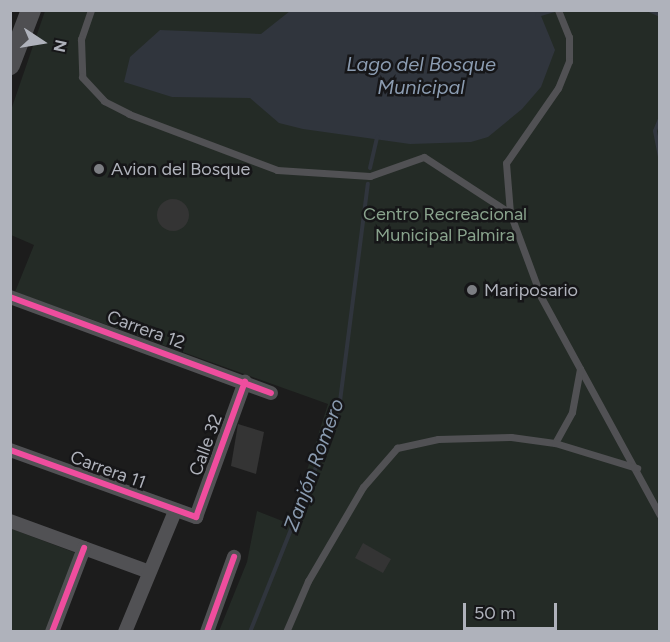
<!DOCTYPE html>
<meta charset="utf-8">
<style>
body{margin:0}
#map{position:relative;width:670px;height:642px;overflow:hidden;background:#1c1c1c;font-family:Figtree,sans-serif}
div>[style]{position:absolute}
.green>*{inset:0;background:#242b26}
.water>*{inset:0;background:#30353d}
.stream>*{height:4px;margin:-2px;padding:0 2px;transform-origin:2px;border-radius:2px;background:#30353d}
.building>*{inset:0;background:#343434}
.round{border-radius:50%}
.service>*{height:7px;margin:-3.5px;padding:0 3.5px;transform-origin:3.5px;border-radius:3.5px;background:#515154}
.minor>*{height:14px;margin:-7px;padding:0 7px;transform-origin:7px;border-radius:7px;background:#515154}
.secondary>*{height:20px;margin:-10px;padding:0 10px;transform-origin:10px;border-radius:10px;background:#4f4f52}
.cycleway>*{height:6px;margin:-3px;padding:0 3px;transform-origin:3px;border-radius:3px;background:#ef4d9e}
.dots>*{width:16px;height:16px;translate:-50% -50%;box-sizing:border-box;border:3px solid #161618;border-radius:50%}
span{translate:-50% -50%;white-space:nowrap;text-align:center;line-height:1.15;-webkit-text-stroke:5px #161618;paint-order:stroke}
.poi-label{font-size:18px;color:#afb2bb}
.left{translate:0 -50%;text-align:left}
.park-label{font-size:18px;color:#89a38d}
.street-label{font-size:18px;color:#afb2bb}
.water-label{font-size:20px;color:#8b9cb1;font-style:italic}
.frame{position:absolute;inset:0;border:12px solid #afb2bb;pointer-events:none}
.north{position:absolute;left:12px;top:12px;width:60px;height:60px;-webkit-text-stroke:4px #161618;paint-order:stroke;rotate:102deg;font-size:16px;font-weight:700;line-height:24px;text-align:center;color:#afb2bb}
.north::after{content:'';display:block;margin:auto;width:21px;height:27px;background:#afb2bb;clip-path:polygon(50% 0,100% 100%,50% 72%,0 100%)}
.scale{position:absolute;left:463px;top:603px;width:94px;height:27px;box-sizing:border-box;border:3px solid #afb2bb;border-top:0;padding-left:8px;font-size:18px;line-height:21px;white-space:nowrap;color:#afb2bb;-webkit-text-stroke:4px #161618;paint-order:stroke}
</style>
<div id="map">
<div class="green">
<div style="clip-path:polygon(45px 11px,659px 11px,659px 631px,219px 631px,247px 562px,257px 511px,290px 524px,328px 404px,15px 292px,34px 245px,11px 235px,11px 110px)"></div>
<div style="clip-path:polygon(12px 529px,76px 553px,47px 631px,11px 632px)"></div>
</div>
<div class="water">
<div style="clip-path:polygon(290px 11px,539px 11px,555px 50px,541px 87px,522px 109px,488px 137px,471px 142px,410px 144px,303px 129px,279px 123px,250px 98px,172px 97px,124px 82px,130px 57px,160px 30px,261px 34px)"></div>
</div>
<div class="stream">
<div style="left:649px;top:10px;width:12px;rotate:24deg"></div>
<div style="left:537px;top:15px;width:19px;rotate:-16deg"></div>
<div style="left:660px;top:119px;width:13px;rotate:113deg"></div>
<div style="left:655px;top:131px;width:26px;rotate:79deg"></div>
<div style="left:370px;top:168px;width:32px;rotate:-77deg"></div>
<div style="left:250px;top:632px;width:240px;rotate:-68.2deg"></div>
<div style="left:339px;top:409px;width:227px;rotate:-82.7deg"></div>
</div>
<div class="building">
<div class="round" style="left:157px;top:199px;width:32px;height:32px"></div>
<div style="clip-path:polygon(238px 424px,264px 432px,256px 474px,231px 466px)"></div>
<div style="clip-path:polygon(363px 543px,391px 559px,383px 573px,355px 558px)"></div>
</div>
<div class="service">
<div style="left:91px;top:10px;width:31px;rotate:109deg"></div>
<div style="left:81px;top:39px;width:38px;rotate:88deg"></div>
<div style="left:82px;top:77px;width:33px;rotate:47deg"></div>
<div style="left:104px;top:101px;width:28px;rotate:27deg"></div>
<div style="left:129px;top:114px;width:158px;rotate:20.7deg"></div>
<div style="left:277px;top:170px;width:93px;rotate:3.7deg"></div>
<div style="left:370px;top:176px;width:57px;rotate:-19.4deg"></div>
<div style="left:424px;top:157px;width:103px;rotate:33.1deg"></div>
<div style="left:558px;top:10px;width:29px;rotate:68deg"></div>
<div style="left:569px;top:37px;width:24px;rotate:90deg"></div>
<div style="left:569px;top:61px;width:29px;rotate:112deg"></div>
<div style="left:558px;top:88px;width:91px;rotate:124.7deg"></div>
<div style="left:506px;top:163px;width:50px;rotate:85.4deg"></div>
<div style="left:510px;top:213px;width:90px;rotate:69.7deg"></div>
<div style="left:541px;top:297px;width:248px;rotate:61.4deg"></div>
<div style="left:555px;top:443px;width:35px;rotate:-61deg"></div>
<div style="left:572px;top:412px;width:44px;rotate:-79.5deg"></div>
<div style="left:286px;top:632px;width:56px;rotate:-66.7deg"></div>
<div style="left:308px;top:581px;width:109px;rotate:-59.7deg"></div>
<div style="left:363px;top:487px;width:52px;rotate:-48.9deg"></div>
<div style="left:397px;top:448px;width:42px;rotate:-12.4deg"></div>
<div style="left:438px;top:439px;width:73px;rotate:-1.6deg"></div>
<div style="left:511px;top:437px;width:44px;rotate:7.8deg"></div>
<div style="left:555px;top:443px;width:86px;rotate:17deg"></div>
</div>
<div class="minor">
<div style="left:10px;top:297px;width:278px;rotate:20.2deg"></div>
<div style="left:10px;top:450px;width:198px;rotate:19.8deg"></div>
<div style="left:196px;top:517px;width:144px;rotate:-70.1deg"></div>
<div style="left:10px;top:521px;width:146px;rotate:20.1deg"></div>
<div style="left:52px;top:632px;width:90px;rotate:-69.1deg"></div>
<div style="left:125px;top:632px;width:131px;rotate:-67.5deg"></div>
<div style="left:207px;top:632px;width:80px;rotate:-70.2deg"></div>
</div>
<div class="secondary">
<div style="left:10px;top:65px;width:59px;rotate:-69.1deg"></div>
</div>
<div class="cycleway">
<div style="left:10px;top:297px;width:278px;rotate:20.2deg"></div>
<div style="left:10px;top:450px;width:198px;rotate:19.8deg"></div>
<div style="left:196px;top:517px;width:144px;rotate:-70.1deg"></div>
<div style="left:52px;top:632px;width:90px;rotate:-69.1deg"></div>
<div style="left:207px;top:632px;width:80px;rotate:-70.2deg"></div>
</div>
<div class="dots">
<div style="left:99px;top:169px;background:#7c7e83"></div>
<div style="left:472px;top:290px;background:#7c7e83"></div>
</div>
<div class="poi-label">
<span class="left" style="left:111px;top:169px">Avion del Bosque</span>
<span class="left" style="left:484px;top:290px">Mariposario</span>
</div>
<div class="park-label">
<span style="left:445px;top:225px">Centro Recreacional<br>Municipal Palmira</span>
</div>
<div class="street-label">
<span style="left:146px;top:330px;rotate:20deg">Carrera 12</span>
<span style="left:206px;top:445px;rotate:-70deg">Calle 32</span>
<span style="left:108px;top:470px;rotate:20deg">Carrera 11</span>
</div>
<div class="water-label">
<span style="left:421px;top:76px">Lago del Bosque<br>Municipal</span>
<span style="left:314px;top:465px;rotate:-70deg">Zanjón Romero</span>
</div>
<div class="frame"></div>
<div class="north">N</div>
<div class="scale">50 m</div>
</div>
